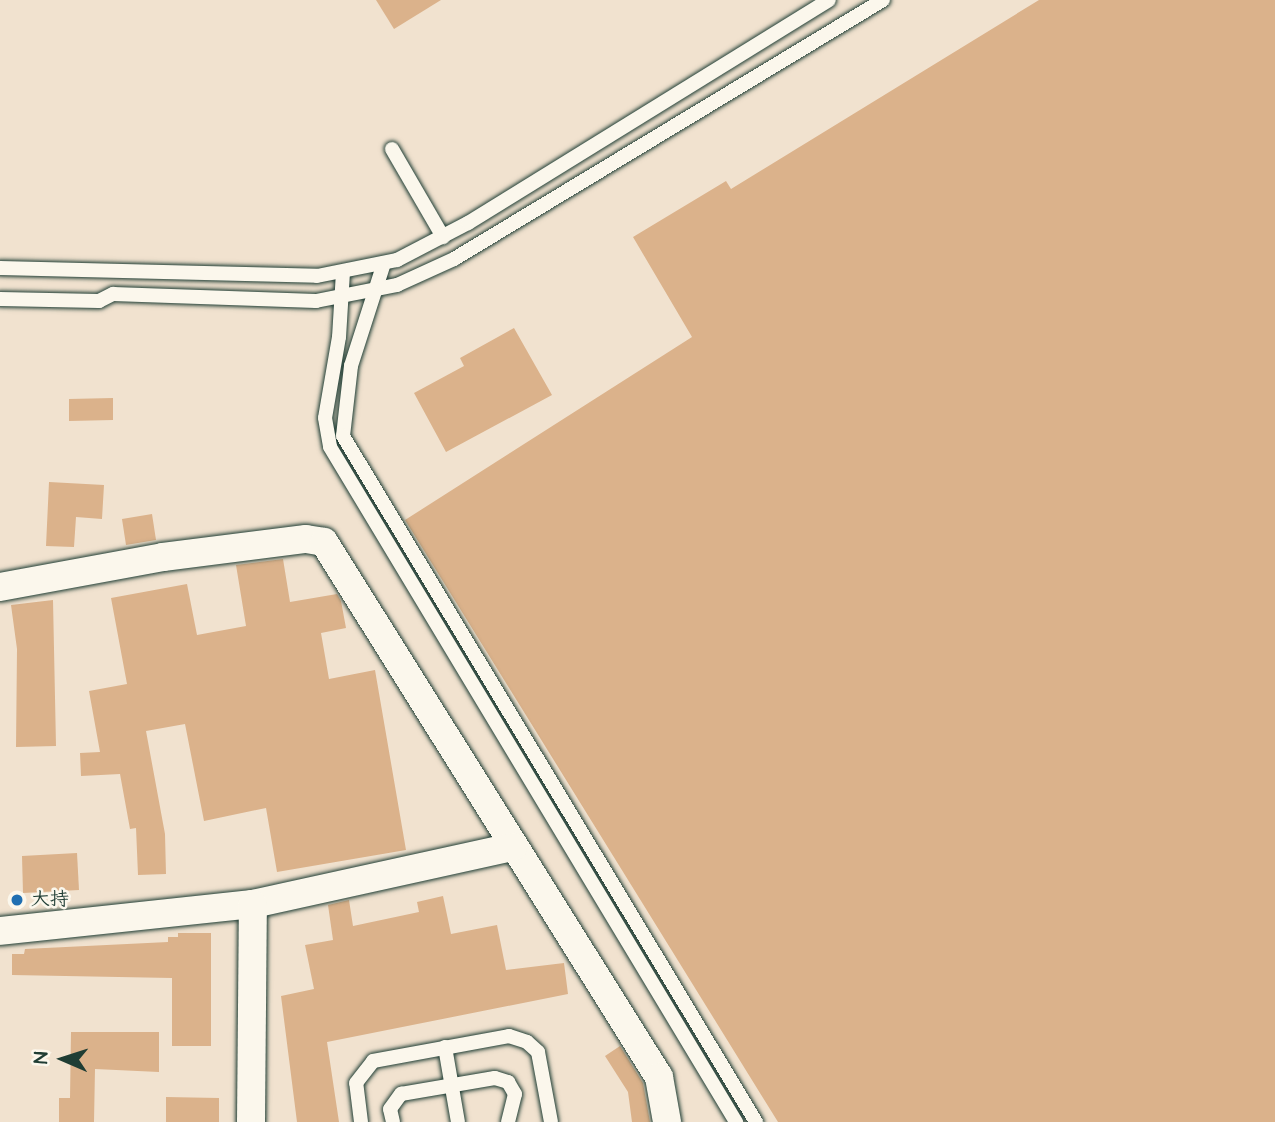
<!DOCTYPE html>
<meta charset="utf-8">
<style>
body{margin:0}
#map{position:relative;width:1275px;height:1122px;overflow:hidden;background:#f1e2cf;font-family:"Architects Daughter","Klee One",sans-serif}
div>[style]{position:absolute}
.building>*{inset:0;background:#dbb28b}
.roads{filter:drop-shadow(0 0 2px #1f3d34) drop-shadow(0 0 2px #1f3d34)}
.service>*{height:14px;margin:-7px;padding:0 7px;transform-origin:7px;border-radius:7px;background:#fbf7ec}
.minor>*{height:28px;margin:-14px;padding:0 14px;transform-origin:14px;border-radius:14px;background:#fbf7ec}
.dots>*{width:19px;height:19px;translate:-50% -50%;box-sizing:border-box;border:4px solid #fbf7ec;border-radius:50%}
span{translate:-50% -50%;white-space:nowrap;text-align:center;line-height:1.15;-webkit-text-stroke:5px #fbf7ec;paint-order:stroke}
.poi-label{font-size:19px;color:#1f3d34;font-weight:700}
.left{translate:0 -50%;text-align:left}
.north{position:absolute;left:28px;top:1024px;width:70px;height:70px;-webkit-text-stroke:5px #fbf7ec;paint-order:stroke;rotate:273deg;font-size:19px;font-weight:700;line-height:28px;text-align:center;color:#1f3d34}
.north::after{content:'';display:block;margin:auto;width:24px;height:32px;background:#1f3d34;clip-path:polygon(50% 0,100% 100%,50% 72%,0 100%)}
</style>
<div id="map">
<div class="building">
<div style="clip-path:polygon(376px 0,441px 0,394px 29px)"></div>
<div style="clip-path:polygon(1039px 0,1275px 0,1275px 1122px,778px 1122px,405px 520px,692px 337px,633px 237px,726px 181px,731px 189px)"></div>
<div style="clip-path:polygon(514px 328px,552px 395px,446px 452px,414px 393px,464px 366px,460px 358px)"></div>
<div style="clip-path:polygon(113px 398px,113px 420px,69px 421px,69px 399px)"></div>
<div style="clip-path:polygon(49px 482px,104px 485px,102px 519px,76px 517px,74px 547px,46px 546px)"></div>
<div style="clip-path:polygon(152px 514px,156px 540px,126px 545px,122px 519px)"></div>
<div style="clip-path:polygon(283px 559px,290px 602px,337px 594px,341px 601px,346px 628px,321px 633px,329px 679px,375px 670px,406px 850px,277px 872px,266px 808px,204px 821px,185px 724px,146px 731px,165px 834px,166px 874px,138px 875px,136px 828px,130px 829px,120px 774px,81px 776px,80px 753px,100px 752px,89px 691px,127px 684px,111px 598px,187px 584px,197px 635px,246px 626px,236px 565px)"></div>
<div style="clip-path:polygon(53px 600px,56px 746px,16px 747px,17px 649px,11px 605px)"></div>
<div style="clip-path:polygon(77px 853px,79px 890px,23px 893px,22px 856px)"></div>
<div style="clip-path:polygon(443px 896px,451px 934px,497px 925px,506px 970px,564px 963px,568px 994px,327px 1042px,339px 1122px,297px 1122px,281px 996px,314px 989px,305px 945px,333px 940px,328px 905px,349px 900px,353px 926px,419px 912px,417px 902px)"></div>
<div style="clip-path:polygon(178px 933px,211px 933px,211px 1046px,172px 1046px,172px 978px,12px 975px,12px 954px,24px 954px,25px 949px,168px 942px,168px 937px,178px 937px)"></div>
<div style="clip-path:polygon(71px 1032px,159px 1032px,159px 1072px,95px 1069px,94px 1122px,59px 1122px,59px 1098px,70px 1098px)"></div>
<div style="clip-path:polygon(620px 1046px,643px 1083px,650px 1122px,632px 1122px,628px 1092px,605px 1056px)"></div>
<div style="clip-path:polygon(166px 1097px,219px 1098px,219px 1122px,166px 1122px)"></div>
</div>
<div class="roads">
<div class="service">
<div style="left:392px;top:149px;width:102px;rotate:59.9deg"></div>
<div style="left:384px;top:263px;width:108px;rotate:107.8deg"></div>
<div style="left:351px;top:366px;width:70px;rotate:96.5deg"></div>
<div style="left:343px;top:436px;width:801px;rotate:58.95deg"></div>
<div style="left:0;top:268px;width:317px;rotate:1.4deg"></div>
<div style="left:317px;top:276px;width:82px;rotate:-11.3deg"></div>
<div style="left:397px;top:260px;width:80px;rotate:-27.5deg"></div>
<div style="left:468px;top:223px;width:424px;rotate:-31.7deg"></div>
<div style="left:343px;top:272px;width:65px;rotate:93.5deg"></div>
<div style="left:339px;top:337px;width:82px;rotate:99.8deg"></div>
<div style="left:325px;top:418px;width:29px;rotate:80deg"></div>
<div style="left:330px;top:447px;width:788px;rotate:58.97deg"></div>
<div style="left:0;top:299px;width:99px;rotate:1.2deg"></div>
<div style="left:99px;top:301px;width:16px;rotate:-27deg"></div>
<div style="left:113px;top:294px;width:203px;rotate:2deg"></div>
<div style="left:316px;top:301px;width:83px;rotate:-11.2deg"></div>
<div style="left:397px;top:285px;width:63px;rotate:-24.5deg"></div>
<div style="left:454px;top:259px;width:501px;rotate:-31.12deg"></div>
<div style="left:445px;top:1047px;width:76px;rotate:80.2deg"></div>
<div style="left:361px;top:1122px;width:39px;rotate:-97deg"></div>
<div style="left:356px;top:1083px;width:28px;rotate:-52deg"></div>
<div style="left:373px;top:1061px;width:138px;rotate:-10.4deg"></div>
<div style="left:509px;top:1036px;width:19px;rotate:18deg"></div>
<div style="left:527px;top:1042px;width:15px;rotate:42deg"></div>
<div style="left:538px;top:1052px;width:71px;rotate:79.5deg"></div>
<div style="left:393px;top:1122px;width:13px;rotate:-103deg"></div>
<div style="left:390px;top:1109px;width:19px;rotate:-54deg"></div>
<div style="left:401px;top:1094px;width:95px;rotate:-9.7deg"></div>
<div style="left:495px;top:1078px;width:14px;rotate:17deg"></div>
<div style="left:508px;top:1082px;width:14px;rotate:60deg"></div>
<div style="left:515px;top:1094px;width:29px;rotate:104deg"></div>
</div>
<div class="minor">
<div style="left:0;top:587px;width:166px;rotate:-10.4deg"></div>
<div style="left:163px;top:557px;width:144px;rotate:-7.2deg"></div>
<div style="left:306px;top:539px;width:18px;rotate:9deg"></div>
<div style="left:324px;top:542px;width:631px;rotate:57.95deg"></div>
<div style="left:659px;top:1077px;width:46px;rotate:79.9deg"></div>
<div style="left:0;top:931px;width:254px;rotate:-6.1deg"></div>
<div style="left:253px;top:904px;width:266px;rotate:-12.4deg"></div>
<div style="left:251px;top:1122px;width:218px;rotate:-89.5deg"></div>
</div>
</div>
<div class="dots">
<div style="left:17px;top:900px;background:#1f6fb2"></div>
</div>
<div class="poi-label">
<span class="left" style="left:31px;top:900px">大持</span>
</div>
<div class="north">N</div>
</div>
